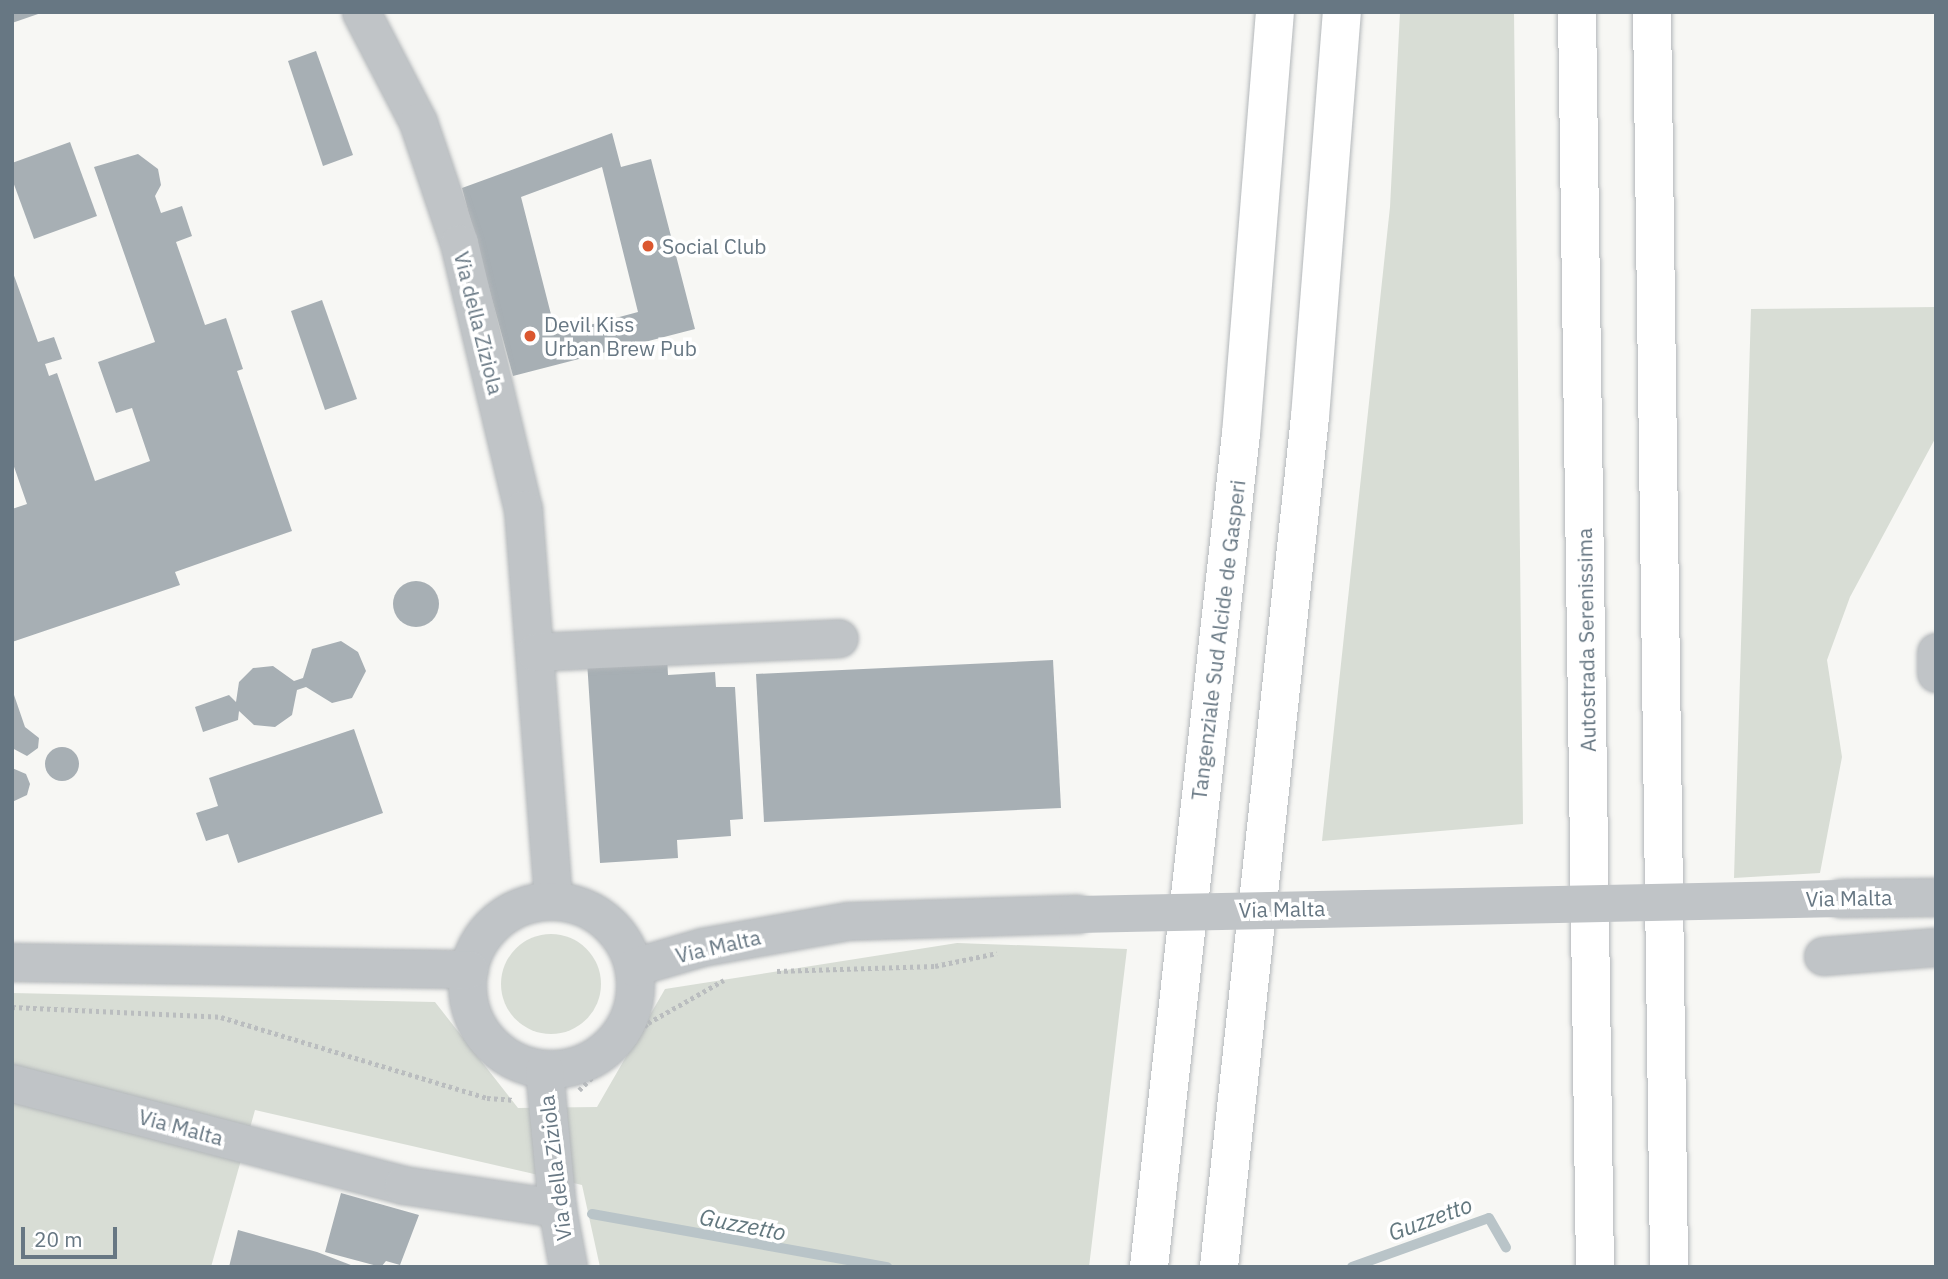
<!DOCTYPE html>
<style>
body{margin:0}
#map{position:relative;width:1948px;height:1279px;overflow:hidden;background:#f7f7f4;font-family:"IBM Plex Sans",sans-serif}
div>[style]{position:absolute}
.green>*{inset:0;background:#d8ddd5}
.round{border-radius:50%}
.stream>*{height:10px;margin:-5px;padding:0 5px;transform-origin:5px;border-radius:5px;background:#b9c4c8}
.building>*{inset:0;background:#a7afb4}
.path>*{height:4.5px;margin-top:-2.25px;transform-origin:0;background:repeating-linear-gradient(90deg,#babdbf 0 3.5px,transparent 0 7px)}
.roads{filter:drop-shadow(0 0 2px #b3b7ba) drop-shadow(0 0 2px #b3b7ba)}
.minor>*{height:37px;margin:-18.5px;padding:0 18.5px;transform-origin:18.5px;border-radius:18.5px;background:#c0c4c7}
.minor>.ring{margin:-18.5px;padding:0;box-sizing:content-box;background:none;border:37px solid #c0c4c7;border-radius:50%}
.highway>*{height:38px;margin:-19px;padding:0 19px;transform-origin:19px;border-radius:19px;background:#fff}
.minor-bridge>*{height:37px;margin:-18.5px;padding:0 18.5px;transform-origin:18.5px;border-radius:18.5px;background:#c0c4c7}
.dots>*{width:19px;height:19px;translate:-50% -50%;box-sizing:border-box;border:4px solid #fff;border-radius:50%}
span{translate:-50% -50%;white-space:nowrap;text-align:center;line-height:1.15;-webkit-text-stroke:7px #fff;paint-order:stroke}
.poi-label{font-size:21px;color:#677783}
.left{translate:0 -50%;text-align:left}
.street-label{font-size:21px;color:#677783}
.water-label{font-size:23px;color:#63787f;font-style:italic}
.frame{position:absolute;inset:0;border:14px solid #677783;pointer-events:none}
.scale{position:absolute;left:21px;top:1227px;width:96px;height:32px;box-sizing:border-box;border:4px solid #677783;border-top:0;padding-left:9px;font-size:21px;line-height:24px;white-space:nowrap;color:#677783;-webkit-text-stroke:5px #fff;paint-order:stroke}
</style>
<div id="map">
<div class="green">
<div style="clip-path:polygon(1400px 12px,1514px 12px,1523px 824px,1322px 841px,1390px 207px)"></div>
<div style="clip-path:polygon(1936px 307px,1936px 437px,1850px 597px,1827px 660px,1842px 757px,1820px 873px,1734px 878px,1751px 309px)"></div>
<div class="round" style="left:501px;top:934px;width:100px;height:100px"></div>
<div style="clip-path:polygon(957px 943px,1127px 949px,1089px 1267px,600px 1267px,582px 1185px,255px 1110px,211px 1267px,12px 1267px,12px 993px,435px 1002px,518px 1108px,597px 1107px,665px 989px)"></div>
</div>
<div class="stream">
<div style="left:592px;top:1214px;width:300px;rotate:10.2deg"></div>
<div style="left:1352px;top:1267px;width:145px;rotate:-19.7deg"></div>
<div style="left:1489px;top:1218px;width:34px;rotate:60deg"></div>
</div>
<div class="building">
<div style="clip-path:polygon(12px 12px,41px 12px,41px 13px,12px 23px)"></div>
<div style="clip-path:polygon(316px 51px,353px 155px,323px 166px,288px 61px)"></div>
<div style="clip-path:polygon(evenodd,612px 133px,621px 167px,651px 159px,695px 329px,513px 376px,462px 188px,612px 133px,602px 167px,638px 312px,556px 334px,521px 197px,602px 167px)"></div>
<div style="clip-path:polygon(70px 142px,97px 216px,34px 239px,12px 179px,12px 163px)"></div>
<div style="clip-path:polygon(138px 154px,158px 169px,161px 185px,155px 196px,161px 213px,182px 206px,192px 236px,176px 242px,205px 325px,226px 318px,243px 369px,237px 371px,292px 531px,175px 572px,180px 585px,12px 642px,12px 509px,27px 504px,12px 461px,12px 270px,38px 342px,54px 337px,62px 359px,45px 364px,49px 376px,57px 373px,95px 481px,150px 461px,132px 408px,116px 413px,98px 362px,155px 342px,94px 167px)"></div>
<div style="clip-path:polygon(322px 300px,357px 399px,325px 410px,291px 311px)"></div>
<div class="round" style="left:393px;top:581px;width:46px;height:46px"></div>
<div style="clip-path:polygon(341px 641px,358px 652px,366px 671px,352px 698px,332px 703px,306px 687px,297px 690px,292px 715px,275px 727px,254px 725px,239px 711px,238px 720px,203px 732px,195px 707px,229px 695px,236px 702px,239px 682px,253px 668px,273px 666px,294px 681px,303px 678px,312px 649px)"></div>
<div style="clip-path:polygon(667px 656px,668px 675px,715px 672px,716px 687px,735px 687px,743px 819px,730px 820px,731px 836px,677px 840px,678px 858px,600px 863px,587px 661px)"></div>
<div style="clip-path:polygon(1053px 660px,1061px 808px,764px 822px,756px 674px)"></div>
<div style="clip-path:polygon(13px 692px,25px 727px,39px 738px,38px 748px,27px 756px,12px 748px)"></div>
<div style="clip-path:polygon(354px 729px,383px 813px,238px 863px,228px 834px,206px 841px,196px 813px,218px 806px,209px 778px)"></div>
<div class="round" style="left:45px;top:747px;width:34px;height:34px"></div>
<div style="clip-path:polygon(12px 768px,26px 774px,30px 784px,27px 795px,12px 802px)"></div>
<div style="clip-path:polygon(341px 1193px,419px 1215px,400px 1265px,386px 1261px,381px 1267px,325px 1252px)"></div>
<div style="clip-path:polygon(238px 1230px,317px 1252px,356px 1267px,229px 1267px)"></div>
</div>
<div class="path">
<div style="left:777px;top:971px;width:158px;rotate:-1.8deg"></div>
<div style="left:935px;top:966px;width:63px;rotate:-11.8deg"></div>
<div style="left:12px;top:1007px;width:209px;rotate:2.7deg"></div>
<div style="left:221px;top:1017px;width:278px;rotate:16.9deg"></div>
<div style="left:487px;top:1098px;width:27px;rotate:4deg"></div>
<div style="left:579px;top:1090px;width:96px;rotate:-44.2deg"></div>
<div style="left:648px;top:1023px;width:87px;rotate:-29.5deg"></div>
</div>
<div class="roads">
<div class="minor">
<div style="left:361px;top:12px;width:124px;rotate:62.6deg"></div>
<div style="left:418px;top:122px;width:128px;rotate:71.3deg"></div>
<div style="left:459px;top:243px;width:274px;rotate:76.5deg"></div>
<div style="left:523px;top:509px;width:393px;rotate:85.6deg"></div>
<div style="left:535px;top:652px;width:304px;rotate:-2.6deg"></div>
<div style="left:1936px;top:652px;width:21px;rotate:90deg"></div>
<div style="left:1841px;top:898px;width:95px;rotate:-0.6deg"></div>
<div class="ring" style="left:467px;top:901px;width:131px;height:131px"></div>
<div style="left:1823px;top:956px;width:113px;rotate:-4.6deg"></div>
<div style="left:12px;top:962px;width:457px;rotate:0.9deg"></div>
<div style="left:634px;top:967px;width:71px;rotate:-16.4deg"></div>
<div style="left:702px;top:947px;width:148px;rotate:-10.1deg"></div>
<div style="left:848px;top:921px;width:229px;rotate:-1.8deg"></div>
<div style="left:544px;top:1070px;width:139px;rotate:84.6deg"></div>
<div style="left:557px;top:1208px;width:60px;rotate:79.4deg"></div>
<div style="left:12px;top:1083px;width:404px;rotate:14.6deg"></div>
<div style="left:403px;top:1185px;width:156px;rotate:8.5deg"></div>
</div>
<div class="highway">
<div style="left:1577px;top:12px;width:1255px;rotate:89.18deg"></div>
<div style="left:1652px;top:12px;width:1255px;rotate:89.22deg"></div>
<div style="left:1149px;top:1267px;width:838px;rotate:-83.7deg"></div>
<div style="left:1241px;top:434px;width:423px;rotate:-85.4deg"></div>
<div style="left:1219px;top:1267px;width:855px;rotate:-83.89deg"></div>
<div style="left:1310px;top:417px;width:406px;rotate:-85.5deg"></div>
</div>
</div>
<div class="minor-bridge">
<div style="left:1077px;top:914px;width:764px;rotate:-1.2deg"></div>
</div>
<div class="dots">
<div style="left:648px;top:246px;background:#db572f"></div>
<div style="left:530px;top:336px;background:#db572f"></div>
</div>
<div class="poi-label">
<span class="left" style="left:662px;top:246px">Social Club</span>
<span class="left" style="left:544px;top:336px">Devil Kiss<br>Urban Brew Pub</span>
</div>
<div class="street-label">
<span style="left:479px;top:323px;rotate:76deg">Via della Ziziola</span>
<span style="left:1218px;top:640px;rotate:-83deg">Tangenziale Sud Alcide de Gasperi</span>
<span style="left:1586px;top:640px;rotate:-91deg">Autostrada Serenissima</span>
<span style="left:1849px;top:898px;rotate:-1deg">Via Malta</span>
<span style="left:1282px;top:909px;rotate:-1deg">Via Malta</span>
<span style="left:718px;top:946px;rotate:-13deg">Via Malta</span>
<span style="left:181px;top:1127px;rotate:15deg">Via Malta</span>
<span style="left:555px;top:1168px;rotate:-97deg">Via della Ziziola</span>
</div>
<div class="water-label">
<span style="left:1430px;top:1218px;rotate:-20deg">Guzzetto</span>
<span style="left:743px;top:1224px;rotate:11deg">Guzzetto</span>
</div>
<div class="frame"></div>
<div class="scale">20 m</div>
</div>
